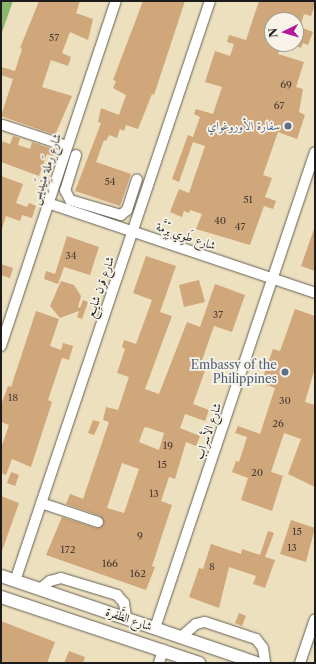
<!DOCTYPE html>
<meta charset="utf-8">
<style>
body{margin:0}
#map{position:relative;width:316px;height:664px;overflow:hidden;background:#ede0be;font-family:"Libre Caslon Text",Amiri,serif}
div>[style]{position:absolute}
.forest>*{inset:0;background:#8ab66e}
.building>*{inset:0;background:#d0a67b}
.roads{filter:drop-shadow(0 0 1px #656155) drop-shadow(0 0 1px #656155)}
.minor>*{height:10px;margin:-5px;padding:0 5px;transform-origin:5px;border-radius:5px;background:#fff}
.major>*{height:12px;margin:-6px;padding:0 6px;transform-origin:6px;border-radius:6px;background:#fff}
.dots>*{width:11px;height:11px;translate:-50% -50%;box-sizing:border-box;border:2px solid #f7f3e8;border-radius:50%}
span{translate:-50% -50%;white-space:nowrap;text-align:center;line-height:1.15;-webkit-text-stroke:3.5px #f7f3e8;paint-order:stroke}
.number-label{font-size:10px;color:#493e34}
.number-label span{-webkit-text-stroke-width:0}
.service-label{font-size:12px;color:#4e5e75}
.right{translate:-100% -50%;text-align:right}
.street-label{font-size:12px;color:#1c1c1c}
.frame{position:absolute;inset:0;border:2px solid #1c1c1c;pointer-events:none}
.north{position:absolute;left:264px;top:12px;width:40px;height:40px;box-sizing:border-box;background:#f7f3e8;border:1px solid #9f9d96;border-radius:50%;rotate:265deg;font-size:11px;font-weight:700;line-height:16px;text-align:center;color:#1c1c1c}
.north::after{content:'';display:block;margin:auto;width:14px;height:18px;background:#b5179e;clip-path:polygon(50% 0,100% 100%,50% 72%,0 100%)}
</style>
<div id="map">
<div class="forest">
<div style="clip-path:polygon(1px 1px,13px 1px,1px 35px)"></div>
</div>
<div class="building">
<div style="clip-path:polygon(39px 1px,80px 1px,76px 13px,93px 19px,88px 40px,70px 32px,62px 53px,71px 57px,68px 66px,51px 60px,42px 87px,72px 96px,55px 135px,1px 116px,13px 79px,1px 75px,1px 67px,15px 71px,22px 49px,20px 48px)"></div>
<div style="clip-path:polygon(143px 1px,185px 1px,154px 95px,152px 94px,138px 129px,126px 125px,124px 131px,120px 129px,117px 138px,109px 135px,106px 141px,104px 140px,96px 162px,131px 174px,120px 206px,75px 191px,101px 123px,98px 122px,101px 108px,119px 115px,126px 95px,113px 88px,116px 81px,113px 80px)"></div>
<div style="clip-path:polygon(259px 1px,315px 1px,315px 5px,311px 16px,304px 14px,300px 27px,313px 32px,308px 45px,303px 43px,301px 48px,296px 46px,296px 20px,272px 20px,268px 38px,272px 40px,272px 44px,282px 44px,278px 54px,304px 62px,296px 87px,303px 89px,299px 112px,305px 115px,297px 139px,278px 132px,263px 175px,272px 178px,265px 197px,276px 201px,273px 209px,264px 206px,250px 245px,196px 229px,202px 214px,190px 210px,189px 213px,184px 211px,182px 217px,170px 212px,179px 189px,189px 193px,205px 146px,193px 142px,179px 182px,172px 179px,188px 135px,193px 137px,200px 117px,194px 114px,196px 109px,213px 114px,222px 87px,205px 82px,215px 51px,230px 56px,234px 44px,227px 42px,229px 35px,246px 40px)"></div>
<div style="clip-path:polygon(13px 136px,20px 138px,18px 145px,30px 149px,32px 142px,55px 150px,53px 156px,47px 154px,39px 176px,1px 162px,1px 141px,10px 144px)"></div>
<div style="clip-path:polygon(1px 176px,23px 184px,16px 203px,27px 207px,29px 203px,36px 206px,32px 218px,22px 215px,20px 221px,6px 216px,2px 229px)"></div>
<div style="clip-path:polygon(314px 229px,315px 229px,315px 271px,301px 266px)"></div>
<div style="clip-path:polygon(67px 236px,99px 247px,90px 275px,64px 267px,58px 284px,44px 279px,46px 271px,55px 274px)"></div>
<div style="clip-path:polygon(evenodd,146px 256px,176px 266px,160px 312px,172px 316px,145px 389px,159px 394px,187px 322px,200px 327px,215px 284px,245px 295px,232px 332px,214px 326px,200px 366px,206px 368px,193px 404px,209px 410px,205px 421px,185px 414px,180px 428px,200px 436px,196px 446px,186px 442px,175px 479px,169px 477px,161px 501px,172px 505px,152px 566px,155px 567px,146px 590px,46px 555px,62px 517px,96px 528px,104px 524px,100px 516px,66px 504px,70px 494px,83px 499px,109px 422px,103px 420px,106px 407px,118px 410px,129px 377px,117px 373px,125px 349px,122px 347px,124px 340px,136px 344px,152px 300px,133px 293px,146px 256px,146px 427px,164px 433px,159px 450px,139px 442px,144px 428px,146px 427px,146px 256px,122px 463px,139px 469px,124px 513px,107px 508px,122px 463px)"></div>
<div style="clip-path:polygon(1px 264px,13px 268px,10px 278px,1px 275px)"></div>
<div style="clip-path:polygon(199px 280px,205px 302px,184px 307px,179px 285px)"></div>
<div style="clip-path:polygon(61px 281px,74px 285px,81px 296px,78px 307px,80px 308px,83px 300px,88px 302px,82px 319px,77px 317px,79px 311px,60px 318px,50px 306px)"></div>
<div style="clip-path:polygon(295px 309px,315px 316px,315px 368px,305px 402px,315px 405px,315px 487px,288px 474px,301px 439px,284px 433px,271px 472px,283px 476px,272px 511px,241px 500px,248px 478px,232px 472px,236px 461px,239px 462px,247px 437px,235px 433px,238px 426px,260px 434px,275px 388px,261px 383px,273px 349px,280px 351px)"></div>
<div style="clip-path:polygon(36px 311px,59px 319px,50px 346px,61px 350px,63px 343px,73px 346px,69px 360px,62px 358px,48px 400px,52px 402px,31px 467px,12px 459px,6px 475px,1px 473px,1px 448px,9px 425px,1px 422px,1px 405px,8px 386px,11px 387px)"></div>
<div style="clip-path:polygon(93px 420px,100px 422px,94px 435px,88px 433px)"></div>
<div style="clip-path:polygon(11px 472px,19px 475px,15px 486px,7px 483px)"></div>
<div style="clip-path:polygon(1px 496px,19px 503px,2px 551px,1px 551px)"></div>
<div style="clip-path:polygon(291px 520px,315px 528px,306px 562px,280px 554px)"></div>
<div style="clip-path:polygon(268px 531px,274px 533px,265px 557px,275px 560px,265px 588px,253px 584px,256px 576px,229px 567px,219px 608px,189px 597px,199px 568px,203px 569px,211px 544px,241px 554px,242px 549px,260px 555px)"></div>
<div style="clip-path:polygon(239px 613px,246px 616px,242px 626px,235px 623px)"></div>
<div style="clip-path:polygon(1px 621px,55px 642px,47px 663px,1px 663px)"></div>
<div style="clip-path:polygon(69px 651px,85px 657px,83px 663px,64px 663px)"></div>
</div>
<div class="roads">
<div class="minor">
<div style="left:3px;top:125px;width:67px;rotate:18.2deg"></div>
<div style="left:76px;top:155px;width:37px;rotate:107deg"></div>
<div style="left:65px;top:190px;width:11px;rotate:63deg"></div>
<div style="left:70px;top:200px;width:53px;rotate:16.4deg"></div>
<div style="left:121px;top:215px;width:8px;rotate:-40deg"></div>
<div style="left:127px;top:210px;width:32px;rotate:-72deg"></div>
<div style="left:48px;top:203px;width:282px;rotate:18.6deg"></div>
<div style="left:1px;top:346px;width:364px;rotate:-71.6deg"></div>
<div style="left:41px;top:503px;width:60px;rotate:18.4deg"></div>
<div style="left:15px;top:581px;width:612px;rotate:-71.42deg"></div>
<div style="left:40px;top:589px;width:13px;rotate:-39deg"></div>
<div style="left:50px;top:581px;width:11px;rotate:-15deg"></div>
<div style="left:61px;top:578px;width:59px;rotate:16.9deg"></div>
<div style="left:117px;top:595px;width:11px;rotate:49deg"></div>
<div style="left:124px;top:603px;width:15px;rotate:82deg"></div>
<div style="left:155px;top:628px;width:502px;rotate:-71.42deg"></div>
<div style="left:181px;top:637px;width:20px;rotate:-41deg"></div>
<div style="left:196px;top:624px;width:9px;rotate:-13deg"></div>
<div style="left:205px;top:622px;width:54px;rotate:18.4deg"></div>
<div style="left:256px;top:639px;width:11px;rotate:52deg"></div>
<div style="left:263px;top:648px;width:15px;rotate:82deg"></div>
<div style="left:159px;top:663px;width:14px;rotate:-73deg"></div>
<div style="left:300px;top:663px;width:46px;rotate:-71.2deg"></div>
</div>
<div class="major">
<div style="left:1px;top:576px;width:269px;rotate:18.8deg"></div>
<div style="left:1px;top:597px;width:209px;rotate:18.4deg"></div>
</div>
</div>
<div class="dots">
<div style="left:288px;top:126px;background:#5c6f8a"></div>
<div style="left:285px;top:372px;background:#5c6f8a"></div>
</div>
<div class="number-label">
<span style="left:54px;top:38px">57</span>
<span style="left:286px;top:85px">69</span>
<span style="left:279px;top:106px">67</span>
<span style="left:110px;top:182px">54</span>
<span style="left:248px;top:200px">51</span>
<span style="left:220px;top:221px">40</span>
<span style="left:240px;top:227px">47</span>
<span style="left:71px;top:256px">34</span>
<span style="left:218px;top:315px">37</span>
<span style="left:13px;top:398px">18</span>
<span style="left:285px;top:401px">30</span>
<span style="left:278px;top:424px">26</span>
<span style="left:168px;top:446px">19</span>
<span style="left:162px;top:465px">15</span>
<span style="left:257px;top:473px">20</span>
<span style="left:154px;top:494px">13</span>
<span style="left:297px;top:532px">15</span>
<span style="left:140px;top:536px">9</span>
<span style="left:292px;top:548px">13</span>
<span style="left:68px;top:550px">172</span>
<span style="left:110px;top:564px">166</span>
<span style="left:212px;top:567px">8</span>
<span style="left:138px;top:574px">162</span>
</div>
<div class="service-label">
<span class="right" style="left:280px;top:126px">سفارة الأوروغواي</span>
<span class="right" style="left:277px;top:372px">Embassy of the<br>Philippines</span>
</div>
<div class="street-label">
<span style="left:46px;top:169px;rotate:-72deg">شارع رَملة مِنَيدِيس</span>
<span style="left:186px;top:236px;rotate:19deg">شارع طَوِي بِرِّمَّة</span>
<span style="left:100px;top:287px;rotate:-71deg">شارع قرن شايِع</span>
<span style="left:208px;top:431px;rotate:-71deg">شارع الأسراب</span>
<span style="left:129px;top:619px;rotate:19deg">شارع الظَّفرة</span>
</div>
<div class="frame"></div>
<div class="north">N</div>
</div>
